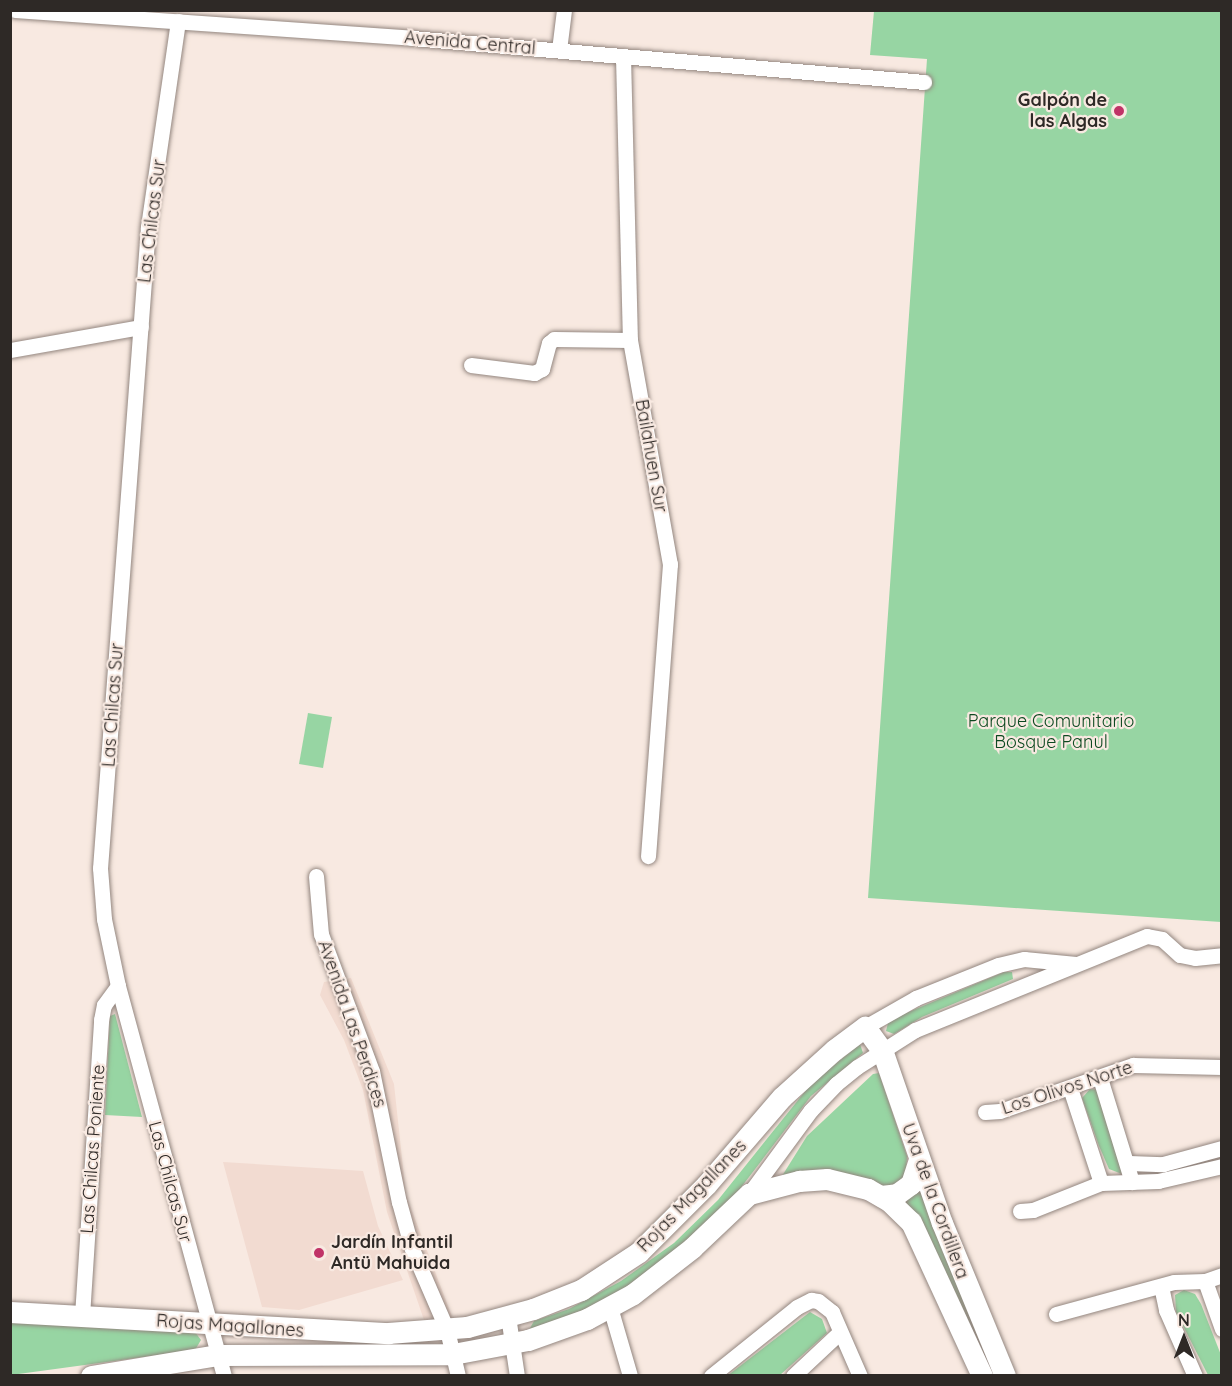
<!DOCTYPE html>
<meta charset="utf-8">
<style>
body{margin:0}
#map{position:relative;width:1232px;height:1386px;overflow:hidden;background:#f8e9e1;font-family:Quicksand,sans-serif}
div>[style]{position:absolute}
.built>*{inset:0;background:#f2dbd1}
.green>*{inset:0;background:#97d5a3}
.roads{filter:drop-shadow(0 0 2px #93867f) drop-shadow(0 0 2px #93867f)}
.street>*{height:15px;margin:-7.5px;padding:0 7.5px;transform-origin:7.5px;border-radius:7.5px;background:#fff}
.secondary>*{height:21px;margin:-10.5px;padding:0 10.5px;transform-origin:10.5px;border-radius:10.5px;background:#fff}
.dots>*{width:16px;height:16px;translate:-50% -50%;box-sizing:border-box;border:3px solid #f8e9e1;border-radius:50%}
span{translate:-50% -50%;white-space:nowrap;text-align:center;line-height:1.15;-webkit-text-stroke:4.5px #f8e9e1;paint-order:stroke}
.street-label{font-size:18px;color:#2e2926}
.poi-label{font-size:18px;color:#2e2926;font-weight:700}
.right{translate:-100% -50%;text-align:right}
.left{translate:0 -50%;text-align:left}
.park-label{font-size:18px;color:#0c4920}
.frame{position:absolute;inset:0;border:12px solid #2e2926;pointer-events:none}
.north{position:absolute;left:1154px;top:1308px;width:60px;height:60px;-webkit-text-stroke:4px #f8e9e1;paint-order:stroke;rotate:0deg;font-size:16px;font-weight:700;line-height:24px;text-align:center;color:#2e2926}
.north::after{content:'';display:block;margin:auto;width:21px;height:27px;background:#2e2926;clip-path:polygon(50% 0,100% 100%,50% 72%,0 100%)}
</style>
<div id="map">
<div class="built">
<div style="clip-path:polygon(351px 978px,394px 1084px,406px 1195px,453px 1319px,424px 1320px,387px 1212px,363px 1090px,344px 1040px,320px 995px,324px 982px)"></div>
<div style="clip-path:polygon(223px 1162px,363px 1171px,378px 1226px,403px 1280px,299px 1310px,262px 1307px)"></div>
</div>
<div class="green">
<div style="clip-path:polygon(874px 11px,1221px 11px,1221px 922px,868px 898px,927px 59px,870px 55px)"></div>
<div style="clip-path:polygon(308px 713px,332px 717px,323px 768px,299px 764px)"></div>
<div style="clip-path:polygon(1004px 972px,1012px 972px,1013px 979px,922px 1017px,894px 1034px,886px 1031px,888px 1023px,899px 1016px)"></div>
<div style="clip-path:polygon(115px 1014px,142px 1117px,105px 1115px,110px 1016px)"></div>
<div style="clip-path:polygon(860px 1044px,863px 1053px,811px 1096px,726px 1207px,696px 1238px,605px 1302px,529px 1330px,534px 1321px,569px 1309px,621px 1281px,674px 1243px,718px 1200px,811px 1084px)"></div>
<div style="clip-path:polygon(879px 1073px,907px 1156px,906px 1175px,890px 1190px,782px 1176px,807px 1136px,873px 1074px)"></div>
<div style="clip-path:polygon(1090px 1089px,1099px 1090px,1122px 1174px,1109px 1169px,1099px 1146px,1082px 1098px)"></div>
<div style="clip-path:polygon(918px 1184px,997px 1375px,986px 1375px,899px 1197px)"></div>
<div style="clip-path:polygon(1184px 1290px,1195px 1294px,1201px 1304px,1221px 1355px,1221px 1375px,1208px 1375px,1176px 1312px,1175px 1295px)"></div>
<div style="clip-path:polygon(810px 1312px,822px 1319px,827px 1333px,780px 1375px,727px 1376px)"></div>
<div style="clip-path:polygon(10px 1320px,195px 1332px,201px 1340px,195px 1350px,11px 1375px)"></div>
</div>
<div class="roads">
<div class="street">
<div style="left:15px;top:10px;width:398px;rotate:4deg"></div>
<div style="left:412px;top:38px;width:514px;rotate:4.91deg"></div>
<div style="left:178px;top:21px;width:208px;rotate:98.3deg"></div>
<div style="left:148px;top:227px;width:643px;rotate:94.28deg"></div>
<div style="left:100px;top:868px;width:51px;rotate:85.5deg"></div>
<div style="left:104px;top:919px;width:68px;rotate:78.2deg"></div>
<div style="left:118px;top:986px;width:404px;rotate:74.8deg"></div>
<div style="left:559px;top:50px;width:40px;rotate:-82.9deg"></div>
<div style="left:623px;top:56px;width:284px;rotate:88.6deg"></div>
<div style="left:630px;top:340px;width:228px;rotate:79.9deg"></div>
<div style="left:670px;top:564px;width:293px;rotate:94.3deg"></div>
<div style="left:10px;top:350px;width:133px;rotate:-10deg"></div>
<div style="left:471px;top:365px;width:64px;rotate:7.2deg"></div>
<div style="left:534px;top:373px;width:9px;rotate:-27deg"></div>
<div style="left:542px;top:369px;width:27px;rotate:-75deg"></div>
<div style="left:549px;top:343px;width:6px;rotate:-39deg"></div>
<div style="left:554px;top:339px;width:76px;rotate:0.8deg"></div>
<div style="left:316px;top:876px;width:58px;rotate:85.1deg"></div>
<div style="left:321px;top:934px;width:146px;rotate:69.6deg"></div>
<div style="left:372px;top:1071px;width:134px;rotate:78.4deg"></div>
<div style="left:399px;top:1202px;width:49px;rotate:74.5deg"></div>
<div style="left:412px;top:1249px;width:88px;rotate:66.6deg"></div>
<div style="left:447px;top:1330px;width:47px;rotate:76.6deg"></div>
<div style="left:865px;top:1027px;width:59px;rotate:-29.6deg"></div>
<div style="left:916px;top:998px;width:88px;rotate:-21.9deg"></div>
<div style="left:998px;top:965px;width:27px;rotate:-13deg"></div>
<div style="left:1024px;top:959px;width:52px;rotate:5.5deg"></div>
<div style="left:1100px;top:1078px;width:109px;rotate:72.9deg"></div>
<div style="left:1070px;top:1088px;width:100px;rotate:71.9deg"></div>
<div style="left:985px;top:1112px;width:15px;rotate:-4deg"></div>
<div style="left:1000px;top:1111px;width:141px;rotate:-19.1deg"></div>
<div style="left:1133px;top:1065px;width:89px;rotate:1.3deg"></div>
<div style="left:1129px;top:1163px;width:34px;rotate:2deg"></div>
<div style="left:1163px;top:1164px;width:61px;rotate:-15.2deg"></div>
<div style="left:749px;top:1194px;width:104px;rotate:-53.6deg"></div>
<div style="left:811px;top:1110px;width:36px;rotate:-46deg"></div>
<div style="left:836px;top:1084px;width:27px;rotate:-39deg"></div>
<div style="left:857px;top:1067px;width:69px;rotate:-32.5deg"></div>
<div style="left:915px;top:1030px;width:250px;rotate:-22.1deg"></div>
<div style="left:1147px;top:936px;width:15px;rotate:11deg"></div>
<div style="left:1162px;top:939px;width:24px;rotate:42deg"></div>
<div style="left:1180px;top:955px;width:15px;rotate:11deg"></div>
<div style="left:1195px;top:958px;width:27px;rotate:-6deg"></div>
<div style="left:1020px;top:1211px;width:13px;rotate:-4deg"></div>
<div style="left:1033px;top:1210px;width:73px;rotate:-21.7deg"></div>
<div style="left:1101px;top:1183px;width:57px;rotate:-2deg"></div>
<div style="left:1158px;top:1181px;width:66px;rotate:-13.2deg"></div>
<div style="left:1205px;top:1281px;width:51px;rotate:70.5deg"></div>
<div style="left:1161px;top:1286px;width:25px;rotate:78deg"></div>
<div style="left:1166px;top:1310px;width:72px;rotate:66.3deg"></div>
<div style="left:610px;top:1307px;width:72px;rotate:73.8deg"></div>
<div style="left:1056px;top:1314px;width:122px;rotate:-15.2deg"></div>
<div style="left:1174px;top:1282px;width:31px;rotate:-2deg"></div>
<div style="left:1205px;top:1281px;width:18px;rotate:-19deg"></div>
<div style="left:82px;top:1316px;width:297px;rotate:-86.3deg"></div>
<div style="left:101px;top:1020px;width:15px;rotate:-79deg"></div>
<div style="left:104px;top:1005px;width:24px;rotate:-54deg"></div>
<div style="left:508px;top:1316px;width:61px;rotate:81.5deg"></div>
<div style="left:711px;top:1376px;width:110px;rotate:-38.7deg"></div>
<div style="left:797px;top:1307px;width:16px;rotate:-27deg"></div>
<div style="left:811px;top:1300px;width:7px;rotate:8deg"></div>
<div style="left:818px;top:1301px;width:18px;rotate:38deg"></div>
<div style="left:832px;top:1312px;width:70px;rotate:66.4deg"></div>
<div style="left:793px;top:1376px;width:64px;rotate:-43.1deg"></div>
</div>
<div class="secondary">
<div style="left:881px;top:1196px;width:16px;rotate:-7deg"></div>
<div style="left:897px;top:1194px;width:17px;rotate:-36deg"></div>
<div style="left:911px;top:1184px;width:26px;rotate:-72deg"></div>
<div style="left:10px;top:1312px;width:379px;rotate:3.2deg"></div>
<div style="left:388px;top:1333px;width:79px;rotate:-4.3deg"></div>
<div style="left:467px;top:1327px;width:68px;rotate:-15.3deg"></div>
<div style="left:533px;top:1309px;width:52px;rotate:-21.6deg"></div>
<div style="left:581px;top:1290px;width:69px;rotate:-33.2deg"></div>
<div style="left:639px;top:1252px;width:95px;rotate:-45deg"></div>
<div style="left:706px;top:1185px;width:116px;rotate:-49.2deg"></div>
<div style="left:782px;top:1097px;width:70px;rotate:-42.1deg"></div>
<div style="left:834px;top:1050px;width:39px;rotate:-37deg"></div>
<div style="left:865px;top:1027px;width:29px;rotate:54deg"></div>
<div style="left:882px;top:1050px;width:183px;rotate:70.9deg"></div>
<div style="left:942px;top:1223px;width:165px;rotate:67.6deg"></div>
<div style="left:91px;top:1376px;width:129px;rotate:-9.4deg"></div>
<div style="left:218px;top:1355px;width:235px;rotate:-0.2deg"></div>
<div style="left:453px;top:1354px;width:76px;rotate:-10.6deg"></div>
<div style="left:528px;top:1340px;width:63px;rotate:-19.6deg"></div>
<div style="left:587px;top:1319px;width:52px;rotate:-28.5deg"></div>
<div style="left:633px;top:1294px;width:75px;rotate:-37.9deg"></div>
<div style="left:692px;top:1248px;width:79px;rotate:-43.5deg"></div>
<div style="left:749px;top:1194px;width:52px;rotate:-14.6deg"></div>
<div style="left:799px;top:1181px;width:28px;rotate:-4deg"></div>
<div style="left:827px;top:1179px;width:42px;rotate:13.7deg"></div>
<div style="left:868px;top:1189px;width:24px;rotate:30deg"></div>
<div style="left:889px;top:1201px;width:30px;rotate:44deg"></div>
<div style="left:911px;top:1222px;width:170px;rotate:65.2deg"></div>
</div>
</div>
<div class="dots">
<div style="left:1119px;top:111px;background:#c03367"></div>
<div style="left:319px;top:1253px;background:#c03367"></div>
</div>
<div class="street-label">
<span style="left:470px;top:43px;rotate:5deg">Avenida Central</span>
<span style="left:152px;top:221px;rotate:-83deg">Las Chilcas Sur</span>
<span style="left:651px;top:456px;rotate:80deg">Bailahuen Sur</span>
<span style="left:113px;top:705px;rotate:-86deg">Las Chilcas Sur</span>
<span style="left:352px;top:1024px;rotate:71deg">Avenida Las Perdices</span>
<span style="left:1067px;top:1088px;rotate:-18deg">Los Olivos Norte</span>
<span style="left:93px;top:1149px;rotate:-86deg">Las Chilcas Poniente</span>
<span style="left:170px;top:1182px;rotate:75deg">Las Chilcas Sur</span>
<span style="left:692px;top:1196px;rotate:-46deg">Rojas Magallanes</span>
<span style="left:935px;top:1201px;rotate:70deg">Uva de la Cordillera</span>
<span style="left:230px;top:1326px;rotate:4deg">Rojas Magallanes</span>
</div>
<div class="poi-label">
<span class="right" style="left:1107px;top:111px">Galpón de<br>las Algas</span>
<span class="left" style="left:331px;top:1253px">Jardín Infantil<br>Antü Mahuida</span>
</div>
<div class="park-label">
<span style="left:1051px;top:732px">Parque Comunitario<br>Bosque Panul</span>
</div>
<div class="frame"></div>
<div class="north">N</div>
</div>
